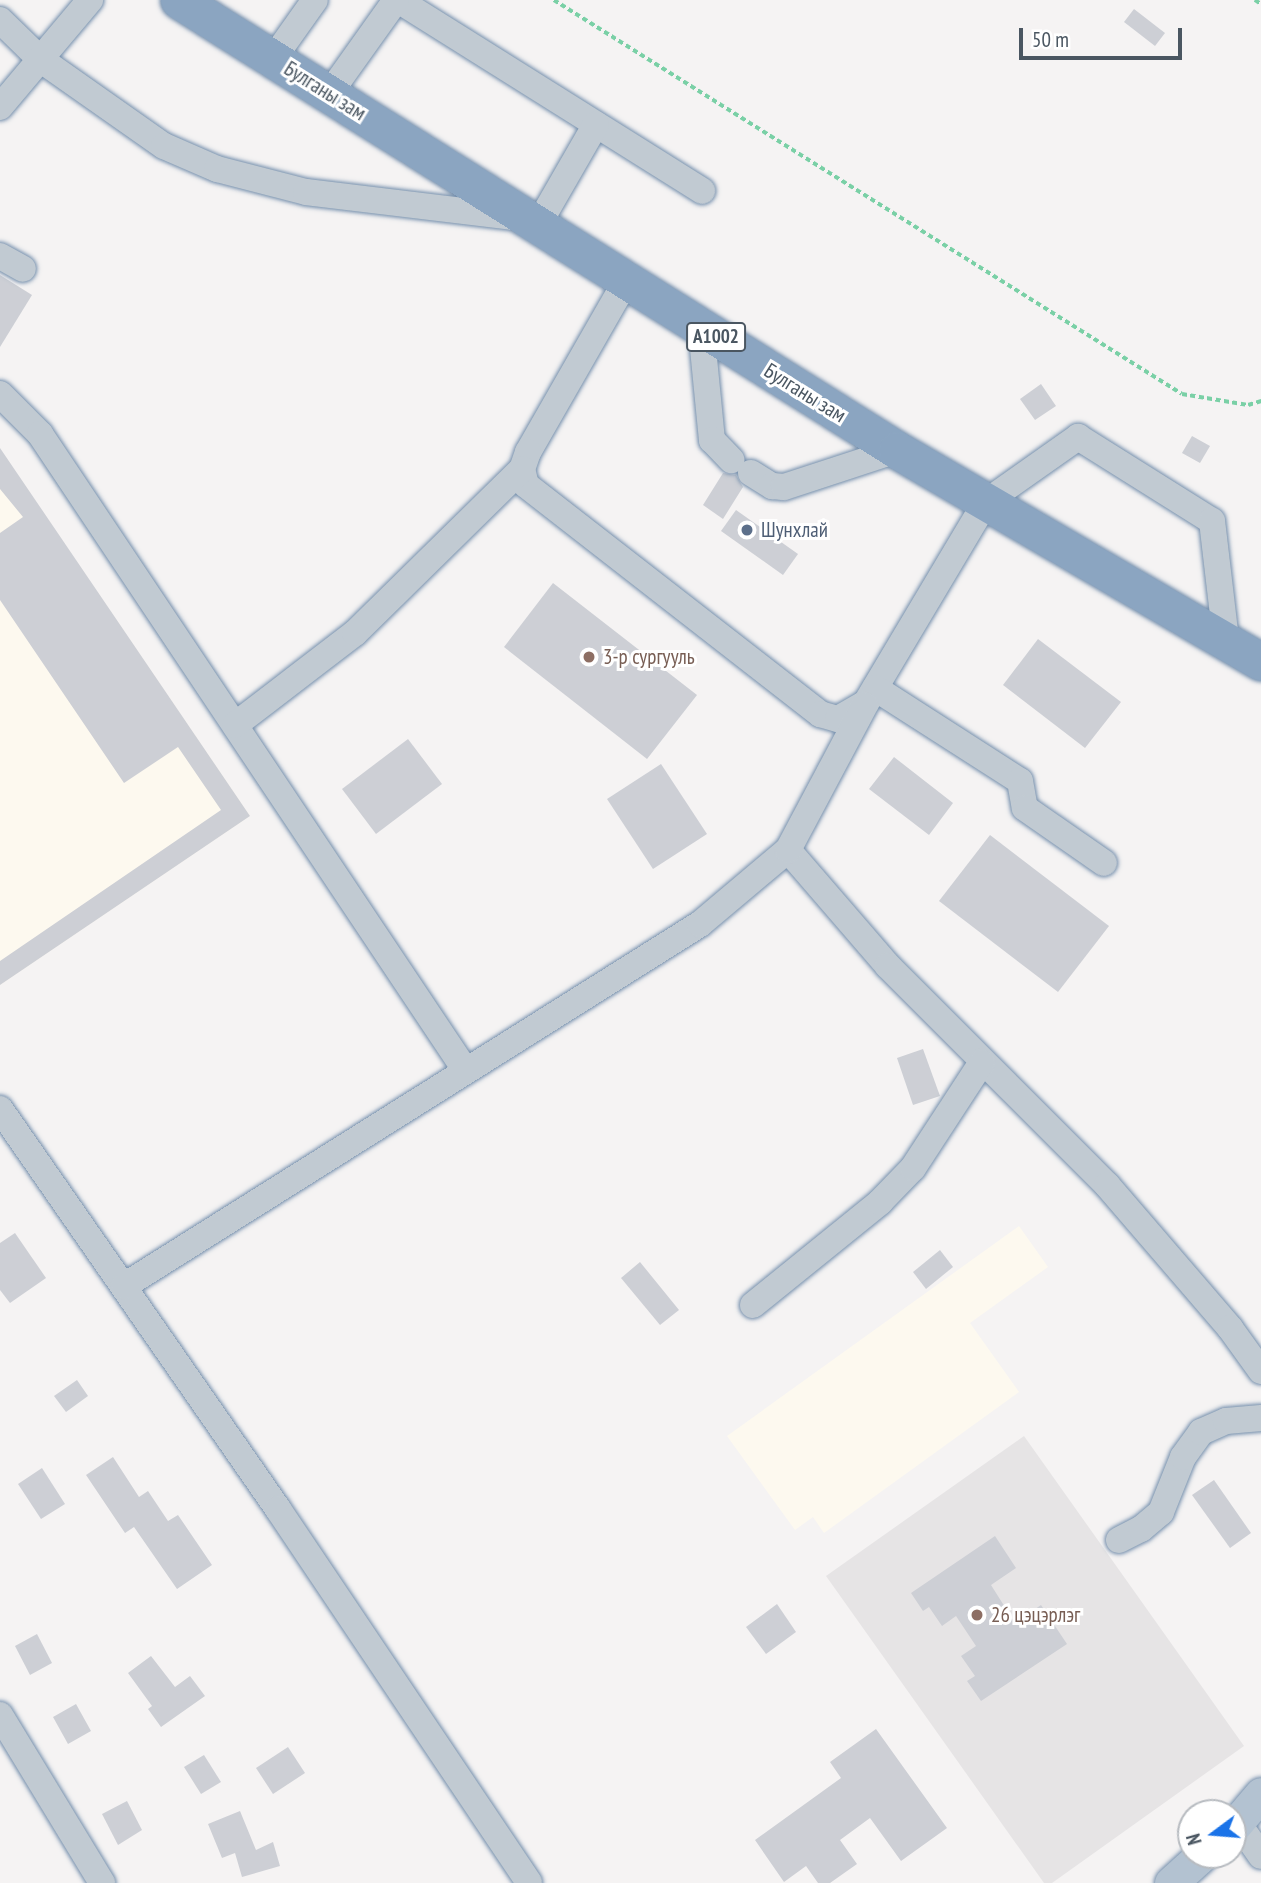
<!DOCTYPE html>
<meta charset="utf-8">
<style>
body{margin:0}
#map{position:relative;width:1261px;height:1883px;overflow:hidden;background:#f5f3f3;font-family:"PT Sans Narrow",sans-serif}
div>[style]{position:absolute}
.commercial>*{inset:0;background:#fdf9ef}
.education>*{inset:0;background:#e6e4e5}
.building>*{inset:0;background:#cdcfd5}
.path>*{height:3.5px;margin-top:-1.75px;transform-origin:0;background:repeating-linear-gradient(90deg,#7ad0a6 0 5px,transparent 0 8.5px)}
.roads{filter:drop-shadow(0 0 2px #7690ad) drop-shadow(0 0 2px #7690ad)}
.minor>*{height:26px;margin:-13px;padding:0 13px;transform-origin:13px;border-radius:13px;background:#c1cad2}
.major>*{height:33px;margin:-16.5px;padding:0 16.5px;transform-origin:16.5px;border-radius:16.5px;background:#b3c2d1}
.highway>*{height:37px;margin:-18.5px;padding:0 18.5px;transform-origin:18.5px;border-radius:18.5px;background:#8ba5c1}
.dots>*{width:19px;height:19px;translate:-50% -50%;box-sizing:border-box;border:4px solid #fff;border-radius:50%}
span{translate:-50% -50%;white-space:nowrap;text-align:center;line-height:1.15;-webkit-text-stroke:6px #fff;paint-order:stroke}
.shield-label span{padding:2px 5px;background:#fff;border:2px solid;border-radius:5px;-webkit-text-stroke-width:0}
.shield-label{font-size:19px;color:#4a5661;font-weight:700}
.street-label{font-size:21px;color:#4a5661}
.service-label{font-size:21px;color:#4e5e75}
.left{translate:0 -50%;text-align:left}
.education-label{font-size:21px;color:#785e54}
.north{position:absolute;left:1177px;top:1799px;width:70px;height:70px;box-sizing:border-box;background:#fff;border:2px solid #b7bbc0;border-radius:50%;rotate:254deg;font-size:19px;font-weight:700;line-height:28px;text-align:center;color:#4a5661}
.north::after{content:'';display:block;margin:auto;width:24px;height:32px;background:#1a73e8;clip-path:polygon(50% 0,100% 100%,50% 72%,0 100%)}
.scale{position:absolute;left:1019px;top:28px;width:163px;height:32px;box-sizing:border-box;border:4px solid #4a5661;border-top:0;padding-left:9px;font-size:21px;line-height:24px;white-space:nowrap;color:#4a5661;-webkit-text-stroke:5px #fff;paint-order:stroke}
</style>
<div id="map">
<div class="commercial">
<div style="clip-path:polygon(0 449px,250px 816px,0 985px)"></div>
<div style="clip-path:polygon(1019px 1226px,1048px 1267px,970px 1323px,1019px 1392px,824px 1533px,813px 1517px,795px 1530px,727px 1436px)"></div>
</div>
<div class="education">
<div style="clip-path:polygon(1024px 1436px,1244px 1746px,1052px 1883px,1044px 1883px,826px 1576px)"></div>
</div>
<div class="building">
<div style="clip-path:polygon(1134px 9px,1165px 33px,1155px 46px,1124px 22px)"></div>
<div style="clip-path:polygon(0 275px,32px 295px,0 347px)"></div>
<div style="clip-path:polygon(1041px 384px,1056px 406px,1035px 420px,1020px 399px)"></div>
<div style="clip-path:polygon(1192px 436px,1210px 446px,1200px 463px,1182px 453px)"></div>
<div style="clip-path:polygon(0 448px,250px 816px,0 985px,0 961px,221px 810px,178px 747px,124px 783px,0 600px,0 533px,23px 517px,0 489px)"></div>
<div style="clip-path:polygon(723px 473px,736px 475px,743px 487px,723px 519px,703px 505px)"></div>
<div style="clip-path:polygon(736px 510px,798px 554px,783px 575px,721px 531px)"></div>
<div style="clip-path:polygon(553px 583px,697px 695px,647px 759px,504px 647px)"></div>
<div style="clip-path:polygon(1038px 639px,1121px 702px,1085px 748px,1003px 685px)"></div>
<div style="clip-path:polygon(408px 739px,442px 784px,376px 834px,342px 789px)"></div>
<div style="clip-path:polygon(894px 757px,953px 803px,929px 835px,869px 789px)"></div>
<div style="clip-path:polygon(661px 764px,707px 834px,653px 869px,607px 799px)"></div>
<div style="clip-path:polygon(990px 835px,1109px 926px,1058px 992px,939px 901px)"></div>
<div style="clip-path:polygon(923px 1049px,940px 1096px,913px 1105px,897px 1058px)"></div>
<div style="clip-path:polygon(15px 1233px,46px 1278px,10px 1303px,0 1290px,0 1243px)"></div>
<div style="clip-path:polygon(940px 1250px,953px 1267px,926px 1289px,913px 1272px)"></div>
<div style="clip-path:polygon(640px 1262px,679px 1310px,660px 1325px,621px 1278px)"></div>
<div style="clip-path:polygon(77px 1380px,88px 1396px,66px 1412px,54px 1396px)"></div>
<div style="clip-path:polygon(113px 1457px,139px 1497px,148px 1491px,168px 1521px,178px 1515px,212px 1565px,177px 1589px,134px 1527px,125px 1533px,86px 1475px)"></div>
<div style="clip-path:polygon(42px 1468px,65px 1504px,41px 1519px,18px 1484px)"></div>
<div style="clip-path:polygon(1214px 1480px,1251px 1533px,1230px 1548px,1192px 1495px)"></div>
<div style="clip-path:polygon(995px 1536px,1016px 1568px,991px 1585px,1015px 1623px,1041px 1605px,1067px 1644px,981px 1701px,967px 1681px,975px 1676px,961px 1656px,976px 1646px,956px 1616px,942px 1626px,929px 1607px,923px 1611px,911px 1593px)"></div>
<div style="clip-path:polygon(777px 1604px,796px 1632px,766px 1654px,746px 1627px)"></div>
<div style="clip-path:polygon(37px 1634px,52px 1663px,30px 1675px,15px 1646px)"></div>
<div style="clip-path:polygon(151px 1656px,175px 1687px,190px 1676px,205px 1696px,161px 1727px,148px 1709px,152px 1706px,128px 1673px)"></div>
<div style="clip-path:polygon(76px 1704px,91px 1731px,68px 1744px,53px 1717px)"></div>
<div style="clip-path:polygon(876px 1729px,947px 1828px,901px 1861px,870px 1818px,840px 1840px,857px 1864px,830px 1883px,818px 1883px,806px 1866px,784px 1882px,755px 1840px,841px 1778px,830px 1762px)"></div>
<div style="clip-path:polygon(288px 1747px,305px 1773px,273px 1794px,256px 1768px)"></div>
<div style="clip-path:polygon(204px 1755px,221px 1782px,201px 1794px,184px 1767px)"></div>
<div style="clip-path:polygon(127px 1801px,142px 1830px,118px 1845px,102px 1814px)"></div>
<div style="clip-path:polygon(240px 1811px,256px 1850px,273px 1842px,280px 1866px,242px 1877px,235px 1853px,222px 1858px,208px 1824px)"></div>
</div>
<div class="path">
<div style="left:554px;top:0;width:741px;rotate:32.1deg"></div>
<div style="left:1182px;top:394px;width:67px;rotate:9.5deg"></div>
<div style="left:1248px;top:405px;width:14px;rotate:-17deg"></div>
<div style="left:1255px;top:0;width:7px;rotate:34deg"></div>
</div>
<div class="roads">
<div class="minor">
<div style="left:398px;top:0;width:359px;rotate:32.1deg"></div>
<div style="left:0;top:20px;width:56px;rotate:44.3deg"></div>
<div style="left:40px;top:59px;width:151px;rotate:35.1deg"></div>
<div style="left:164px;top:146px;width:58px;rotate:23.5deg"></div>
<div style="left:217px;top:169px;width:92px;rotate:14.5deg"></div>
<div style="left:306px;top:192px;width:216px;rotate:6.9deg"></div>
<div style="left:273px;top:59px;width:72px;rotate:-54.6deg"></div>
<div style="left:329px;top:94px;width:115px;rotate:-54.5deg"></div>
<div style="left:0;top:107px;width:140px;rotate:-49.9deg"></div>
<div style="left:538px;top:225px;width:116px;rotate:-60.1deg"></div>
<div style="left:0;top:256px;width:26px;rotate:29deg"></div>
<div style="left:626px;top:281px;width:197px;rotate:119.8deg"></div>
<div style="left:528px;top:452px;width:18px;rotate:109deg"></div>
<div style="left:522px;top:469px;width:16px;rotate:76deg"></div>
<div style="left:526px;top:485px;width:373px;rotate:37.9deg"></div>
<div style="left:820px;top:714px;width:19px;rotate:16deg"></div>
<div style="left:838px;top:719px;width:32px;rotate:-30deg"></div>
<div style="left:866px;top:703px;width:234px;rotate:-59.2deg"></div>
<div style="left:986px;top:502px;width:113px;rotate:-35.2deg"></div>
<div style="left:1078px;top:437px;width:158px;rotate:32.1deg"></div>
<div style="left:1212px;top:521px;width:121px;rotate:83.3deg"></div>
<div style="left:701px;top:328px;width:113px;rotate:84.4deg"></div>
<div style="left:712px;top:440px;width:28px;rotate:46deg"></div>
<div style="left:0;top:394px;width:57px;rotate:45deg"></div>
<div style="left:40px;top:434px;width:766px;rotate:56.23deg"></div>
<div style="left:751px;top:473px;width:25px;rotate:32deg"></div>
<div style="left:772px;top:486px;width:12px;rotate:5deg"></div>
<div style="left:784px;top:487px;width:119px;rotate:-18.1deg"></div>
<div style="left:875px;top:688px;width:172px;rotate:32.7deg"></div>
<div style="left:1020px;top:781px;width:27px;rotate:80deg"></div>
<div style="left:1025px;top:808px;width:96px;rotate:34.8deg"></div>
<div style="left:235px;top:725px;width:151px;rotate:-37.5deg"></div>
<div style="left:355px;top:633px;width:234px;rotate:-44.5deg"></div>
<div style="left:788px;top:850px;width:153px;rotate:49.2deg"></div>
<div style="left:888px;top:966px;width:310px;rotate:45deg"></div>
<div style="left:1107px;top:1185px;width:189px;rotate:49.3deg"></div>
<div style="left:1230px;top:1328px;width:53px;rotate:54.2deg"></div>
<div style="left:0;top:1109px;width:487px;rotate:55.2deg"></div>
<div style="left:278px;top:1509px;width:450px;rotate:56.1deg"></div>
<div style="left:124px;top:1286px;width:680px;rotate:-32.15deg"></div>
<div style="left:700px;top:924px;width:115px;rotate:-40.1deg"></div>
<div style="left:788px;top:850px;width:164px;rotate:-62deg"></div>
<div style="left:753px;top:1305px;width:164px;rotate:-39deg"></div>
<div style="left:880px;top:1202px;width:47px;rotate:-45.9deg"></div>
<div style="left:913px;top:1168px;width:126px;rotate:-56.9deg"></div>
<div style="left:1119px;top:1540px;width:25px;rotate:-27deg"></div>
<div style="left:1141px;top:1529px;width:26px;rotate:-40deg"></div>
<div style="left:1161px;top:1512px;width:59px;rotate:-68.2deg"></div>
<div style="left:1183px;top:1457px;width:31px;rotate:-54deg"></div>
<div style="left:1201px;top:1432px;width:27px;rotate:-24deg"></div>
<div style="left:1226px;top:1421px;width:35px;rotate:-5deg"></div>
<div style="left:0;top:1715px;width:197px;rotate:58.7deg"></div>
<div style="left:1238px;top:1823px;width:40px;rotate:55.1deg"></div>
</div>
<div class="major">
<div style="left:1233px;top:1827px;width:43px;rotate:-49.7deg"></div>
<div style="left:1171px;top:1883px;width:42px;rotate:-42.1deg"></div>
</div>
<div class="highway">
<div style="left:179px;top:0;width:847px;rotate:32.08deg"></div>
<div style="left:897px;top:450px;width:421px;rotate:30.2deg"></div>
</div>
</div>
<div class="dots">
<div style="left:747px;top:530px;background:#5c6f8a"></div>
<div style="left:589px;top:657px;background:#8d6e63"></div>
<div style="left:977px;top:1615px;background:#8d6e63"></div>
</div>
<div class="shield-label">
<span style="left:716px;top:337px">A1002</span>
</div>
<div class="street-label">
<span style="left:325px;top:91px;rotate:32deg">Булганы зам</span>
<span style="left:805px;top:393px;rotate:32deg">Булганы зам</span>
</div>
<div class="service-label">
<span class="left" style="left:761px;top:530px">Шунхлай</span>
</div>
<div class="education-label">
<span class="left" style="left:603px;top:657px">3-р сургууль</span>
<span class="left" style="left:991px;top:1615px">26 цэцэрлэг</span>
</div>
<div class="north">N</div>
<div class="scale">50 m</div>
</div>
